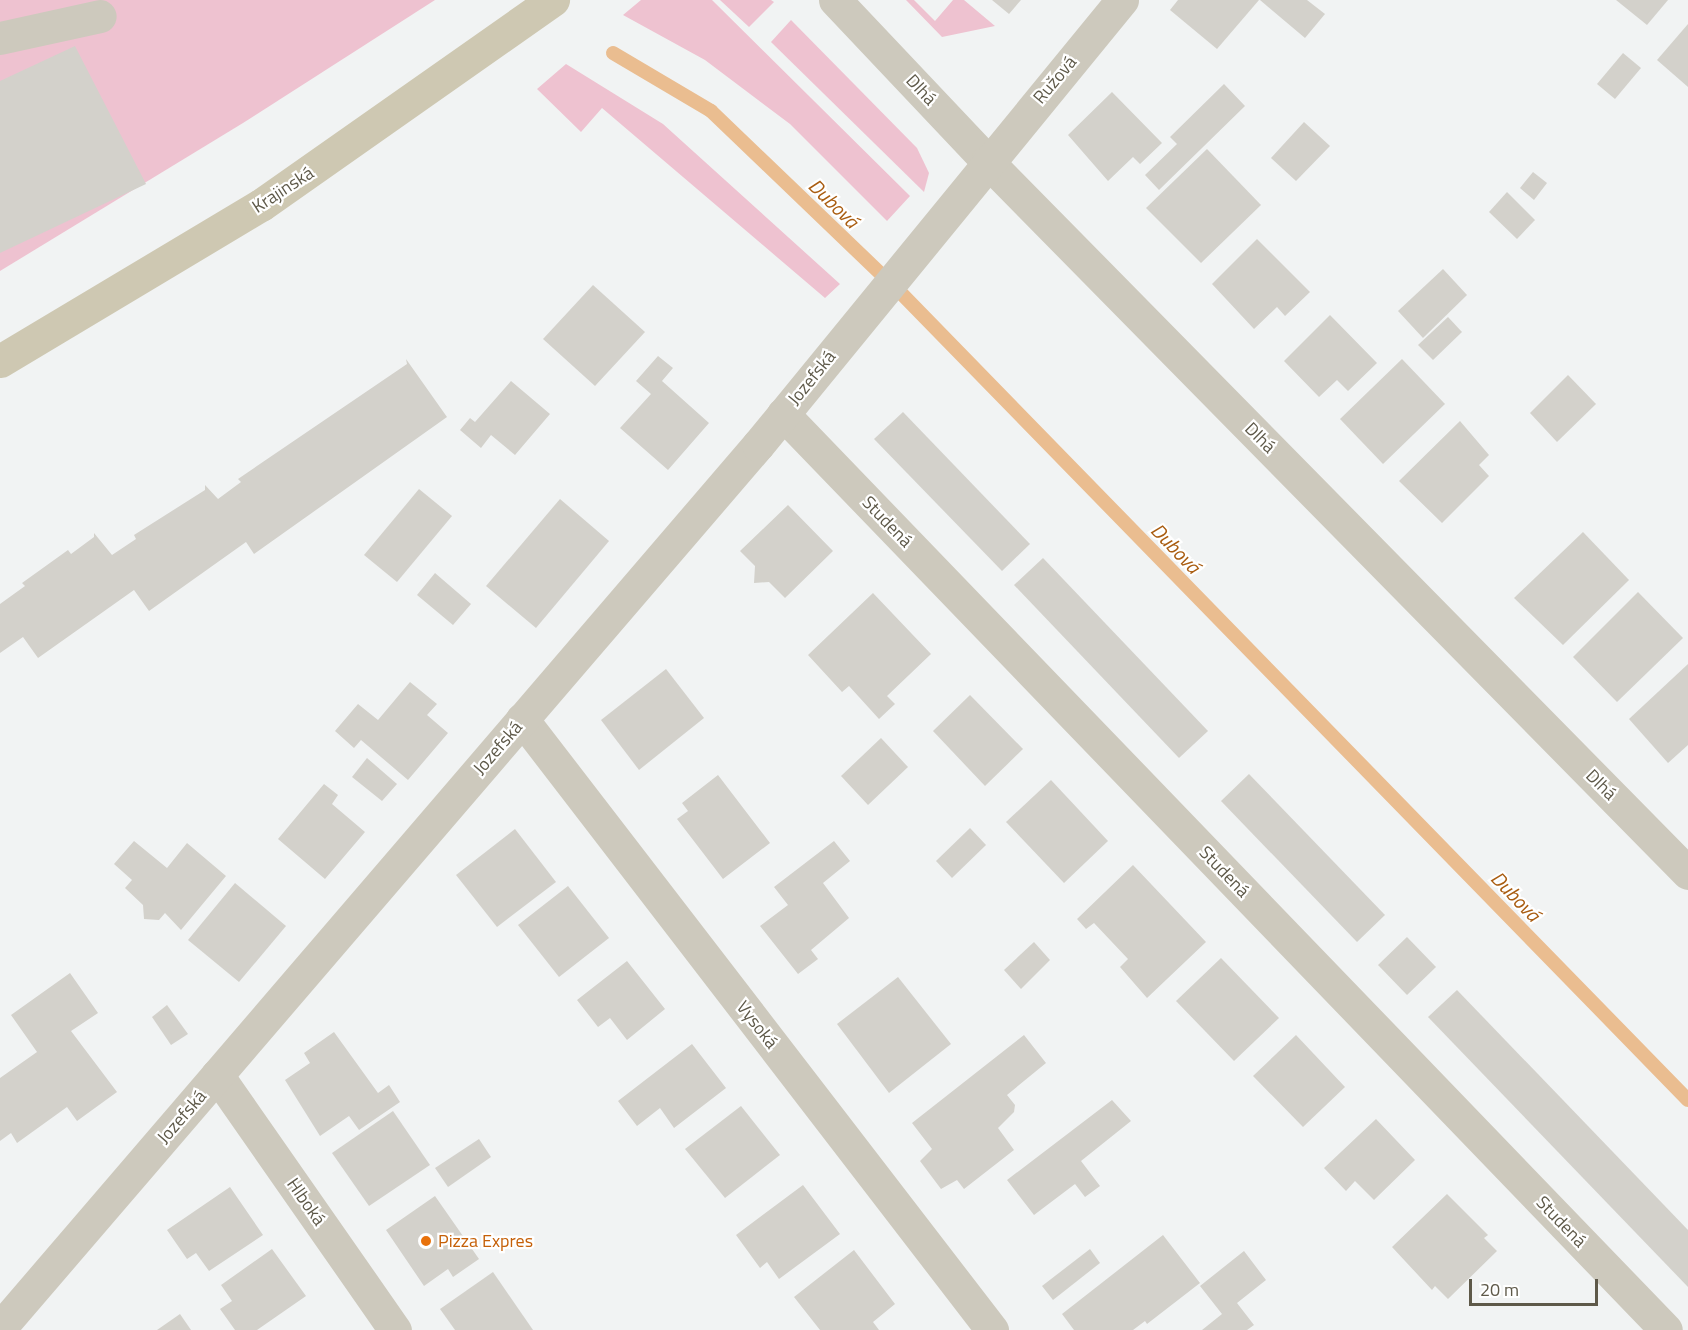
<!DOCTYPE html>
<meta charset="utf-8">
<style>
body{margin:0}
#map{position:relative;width:1688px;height:1330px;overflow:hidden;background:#f1f3f3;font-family:"Titillium Web",sans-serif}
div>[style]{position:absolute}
.green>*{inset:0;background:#eec2d0}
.stream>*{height:14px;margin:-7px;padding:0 7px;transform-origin:7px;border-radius:7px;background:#eabd90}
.building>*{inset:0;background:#d3d1cb}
.minor>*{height:33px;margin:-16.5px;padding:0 16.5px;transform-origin:16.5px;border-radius:16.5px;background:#cdc9bd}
.major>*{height:33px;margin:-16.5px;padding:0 16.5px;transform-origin:16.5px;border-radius:16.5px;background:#cec8b2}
.dots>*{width:16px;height:16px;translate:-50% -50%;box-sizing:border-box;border:3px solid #fff;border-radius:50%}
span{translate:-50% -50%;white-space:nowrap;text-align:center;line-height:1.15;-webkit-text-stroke:4.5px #fff;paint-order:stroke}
.street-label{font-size:18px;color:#5e5949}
.food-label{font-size:18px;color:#c56008}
.left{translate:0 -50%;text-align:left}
.water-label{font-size:20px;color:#a95d11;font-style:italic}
.scale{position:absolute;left:1469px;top:1279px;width:129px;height:27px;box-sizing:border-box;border:3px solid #5e5949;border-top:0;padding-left:8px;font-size:18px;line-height:21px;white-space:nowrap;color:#5e5949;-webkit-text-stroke:4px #fff;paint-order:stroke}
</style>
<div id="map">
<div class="green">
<div style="clip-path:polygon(0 0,435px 0,243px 123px,0 271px)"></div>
<div style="clip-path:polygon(641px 0,712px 0,910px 196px,887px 221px,790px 124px,705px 60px,623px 15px)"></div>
<div style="clip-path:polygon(720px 0,771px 0,774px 2px,749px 27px)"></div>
<div style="clip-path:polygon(906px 0,914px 0,935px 21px,953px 0,964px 0,995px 26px,942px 37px)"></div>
<div style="clip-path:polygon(791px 20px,917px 148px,929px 173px,924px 192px,771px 42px)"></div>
<div style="clip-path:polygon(566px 64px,663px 124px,840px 284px,825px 298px,602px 108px,581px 132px,537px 89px)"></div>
</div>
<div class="stream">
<div style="left:613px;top:53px;width:114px;rotate:30.6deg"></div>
<div style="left:711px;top:111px;width:260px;rotate:43.8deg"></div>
<div style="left:899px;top:291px;width:1130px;rotate:45.72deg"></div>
</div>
<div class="building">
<div style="clip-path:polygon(992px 0,1021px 0,1009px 14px)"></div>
<div style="clip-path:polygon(1178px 0,1259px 0,1217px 49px,1170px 10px)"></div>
<div style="clip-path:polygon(1260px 0,1307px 0,1325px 14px,1305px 38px)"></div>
<div style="clip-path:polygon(1616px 0,1668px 0,1647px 25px)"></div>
<div style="clip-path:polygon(1688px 24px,1688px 87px,1657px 60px)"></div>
<div style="clip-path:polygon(75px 46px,146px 184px,0 253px,0 81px)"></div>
<div style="clip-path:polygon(1623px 53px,1641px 68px,1615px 99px,1597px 84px)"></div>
<div style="clip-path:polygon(1224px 84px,1245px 106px,1159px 190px,1145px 175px,1177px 144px,1170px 137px)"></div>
<div style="clip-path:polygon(1112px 92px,1162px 143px,1140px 164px,1133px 157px,1108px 181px,1068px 135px)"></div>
<div style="clip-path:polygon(1304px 122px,1330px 146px,1296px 181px,1271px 158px)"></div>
<div style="clip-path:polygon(1207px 149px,1261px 205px,1201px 263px,1146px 208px)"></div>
<div style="clip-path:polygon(1533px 172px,1547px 183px,1534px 200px,1520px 188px)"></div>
<div style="clip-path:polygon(1507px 192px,1535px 220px,1517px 239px,1489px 212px)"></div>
<div style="clip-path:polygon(1257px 239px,1310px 292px,1285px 316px,1277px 307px,1254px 329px,1212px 284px)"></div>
<div style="clip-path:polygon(1443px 269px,1467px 295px,1423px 338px,1398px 311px)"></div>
<div style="clip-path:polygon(593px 285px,645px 332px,595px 386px,543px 339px)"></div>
<div style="clip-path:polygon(1330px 315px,1377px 363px,1348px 391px,1337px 380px,1319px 397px,1284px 361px)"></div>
<div style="clip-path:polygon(1448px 317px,1462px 332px,1433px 360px,1418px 345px)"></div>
<div style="clip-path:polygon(658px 356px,673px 368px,662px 381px,709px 423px,668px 470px,620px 428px,651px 394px,636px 381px)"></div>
<div style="clip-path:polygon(406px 359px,447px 417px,254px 554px,246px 542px,149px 611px,134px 590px,38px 658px,23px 637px,0 653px,0 604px,25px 586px,22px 583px,68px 550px,71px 554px,94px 537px,94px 533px,112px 555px,136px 539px,134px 535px,205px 490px,205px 485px,218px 499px,241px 482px,238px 479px,407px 364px)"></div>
<div style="clip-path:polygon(1402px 359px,1445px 404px,1383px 464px,1340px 419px)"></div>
<div style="clip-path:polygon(1568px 375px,1596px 404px,1557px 442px,1530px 413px)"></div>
<div style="clip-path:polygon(511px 381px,550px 414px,515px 455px,491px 435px,481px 448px,460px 430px,470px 418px,475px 422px)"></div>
<div style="clip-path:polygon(903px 412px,1030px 544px,1002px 571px,874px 439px)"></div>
<div style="clip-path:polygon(1460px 421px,1489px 455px,1479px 465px,1489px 476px,1442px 523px,1399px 481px)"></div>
<div style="clip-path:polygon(419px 489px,452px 516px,397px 582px,364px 555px)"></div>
<div style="clip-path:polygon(560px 499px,609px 541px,536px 628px,486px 586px)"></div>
<div style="clip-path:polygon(788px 505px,833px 551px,785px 598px,769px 582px,754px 583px,755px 566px,740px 551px)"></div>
<div style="clip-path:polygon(1583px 532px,1629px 580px,1563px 645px,1514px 598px)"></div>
<div style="clip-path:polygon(1043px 558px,1208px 731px,1179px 758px,1014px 585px)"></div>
<div style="clip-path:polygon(435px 573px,471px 604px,453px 625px,417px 595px)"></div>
<div style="clip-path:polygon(1638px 592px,1683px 638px,1617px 702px,1573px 657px)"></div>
<div style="clip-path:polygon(873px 593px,931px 654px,887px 696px,895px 704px,879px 719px,849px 686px,842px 692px,808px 655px)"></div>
<div style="clip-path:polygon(1688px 664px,1688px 745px,1668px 763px,1629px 719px)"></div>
<div style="clip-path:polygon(666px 669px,704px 718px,639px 770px,601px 720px)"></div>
<div style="clip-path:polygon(410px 682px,437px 704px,427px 715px,448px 733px,408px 780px,361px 740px,354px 748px,335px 731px,358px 704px,378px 720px)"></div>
<div style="clip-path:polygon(970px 695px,1023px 749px,985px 786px,933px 731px)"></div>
<div style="clip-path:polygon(881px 738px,908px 767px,868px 805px,841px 776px)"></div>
<div style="clip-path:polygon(367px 758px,397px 784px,382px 801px,352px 777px)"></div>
<div style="clip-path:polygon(1249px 774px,1385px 915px,1357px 942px,1221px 801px)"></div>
<div style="clip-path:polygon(718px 775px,770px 843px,723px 879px,677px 819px,688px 811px,682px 803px)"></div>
<div style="clip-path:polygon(1051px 780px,1108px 841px,1064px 883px,1006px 822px)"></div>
<div style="clip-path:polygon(324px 784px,338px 795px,332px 804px,365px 832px,325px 879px,278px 839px)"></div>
<div style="clip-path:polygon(970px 828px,986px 845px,952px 878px,936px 861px)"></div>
<div style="clip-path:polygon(515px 829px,556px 882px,497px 927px,456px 875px)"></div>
<div style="clip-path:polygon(134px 841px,167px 868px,187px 843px,226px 876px,181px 930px,165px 913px,159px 920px,144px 919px,143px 905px,125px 888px,132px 880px,114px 864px)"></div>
<div style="clip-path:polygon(834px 841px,850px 861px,823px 883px,849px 918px,811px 950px,818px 959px,798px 974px,760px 926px,788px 905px,774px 887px)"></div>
<div style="clip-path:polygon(1133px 865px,1206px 942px,1147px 998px,1120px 967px,1128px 959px,1094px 923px,1086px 929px,1077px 919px)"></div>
<div style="clip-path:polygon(235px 883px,286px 926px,239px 982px,188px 940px)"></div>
<div style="clip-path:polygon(568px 886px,609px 938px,559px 977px,518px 925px)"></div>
<div style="clip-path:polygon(1407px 937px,1436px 967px,1407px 995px,1378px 965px)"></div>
<div style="clip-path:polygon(1034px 942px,1050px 960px,1021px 989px,1004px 970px)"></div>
<div style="clip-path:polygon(1221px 958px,1279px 1018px,1234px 1061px,1176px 1001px)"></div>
<div style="clip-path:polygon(627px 961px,665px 1009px,627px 1040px,610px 1018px,598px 1027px,577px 1000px)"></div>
<div style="clip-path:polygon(70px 973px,98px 1013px,71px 1031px,117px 1092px,77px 1121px,67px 1107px,17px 1143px,11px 1133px,0 1141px,0 1078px,37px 1052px,11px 1015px)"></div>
<div style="clip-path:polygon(898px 977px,951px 1044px,889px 1093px,837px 1024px)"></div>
<div style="clip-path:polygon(1457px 990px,1688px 1230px,1688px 1287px,1428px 1017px)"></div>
<div style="clip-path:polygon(167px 1005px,188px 1034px,171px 1045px,152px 1017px)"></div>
<div style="clip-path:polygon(334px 1032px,378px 1093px,389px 1085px,400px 1102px,359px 1130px,349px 1116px,320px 1136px,285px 1080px,310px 1063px,304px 1053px)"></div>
<div style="clip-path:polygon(1024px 1035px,1046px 1063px,1007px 1095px,1015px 1105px,1014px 1112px,998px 1128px,1014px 1150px,964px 1189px,957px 1180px,941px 1189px,920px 1161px,932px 1149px,912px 1123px)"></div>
<div style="clip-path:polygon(1296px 1035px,1345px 1087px,1303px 1127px,1253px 1076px)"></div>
<div style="clip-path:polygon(692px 1044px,726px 1088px,674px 1128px,660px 1108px,637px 1126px,618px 1101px)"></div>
<div style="clip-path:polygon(1112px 1100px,1131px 1121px,1081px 1161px,1100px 1186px,1085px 1197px,1075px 1184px,1034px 1215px,1007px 1180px)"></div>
<div style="clip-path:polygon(741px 1106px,780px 1155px,725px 1198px,685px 1149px)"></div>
<div style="clip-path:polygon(393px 1111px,430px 1165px,369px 1206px,332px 1153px)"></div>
<div style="clip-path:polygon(1376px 1119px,1415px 1160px,1374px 1200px,1355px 1181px,1346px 1191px,1324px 1168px)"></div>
<div style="clip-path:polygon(479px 1139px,491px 1157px,448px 1187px,435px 1168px)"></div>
<div style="clip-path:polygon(803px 1185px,840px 1234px,779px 1279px,767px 1262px,760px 1268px,736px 1235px)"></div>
<div style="clip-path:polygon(230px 1187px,263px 1235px,209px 1271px,196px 1253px,187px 1259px,167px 1230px)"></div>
<div style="clip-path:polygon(1447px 1194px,1488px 1235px,1484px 1238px,1497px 1251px,1448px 1299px,1435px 1286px,1432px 1290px,1392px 1247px)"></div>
<div style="clip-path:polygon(435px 1196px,479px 1259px,453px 1277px,448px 1269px,424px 1286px,386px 1230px)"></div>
<div style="clip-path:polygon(1163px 1235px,1200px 1283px,1147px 1324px,1145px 1321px,1133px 1330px,1074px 1330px,1062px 1314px)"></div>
<div style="clip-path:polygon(272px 1249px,306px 1296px,257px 1330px,235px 1330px,220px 1309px,232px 1301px,221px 1285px)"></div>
<div style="clip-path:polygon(1090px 1249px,1100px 1263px,1053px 1300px,1042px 1286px)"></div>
<div style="clip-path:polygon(854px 1250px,895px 1304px,873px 1322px,879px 1330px,820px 1330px,794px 1297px)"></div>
<div style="clip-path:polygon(1244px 1251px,1266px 1280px,1237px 1303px,1254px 1325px,1247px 1330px,1202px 1330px,1222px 1314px,1200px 1286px)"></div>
<div style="clip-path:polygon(493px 1272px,533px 1330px,455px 1330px,440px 1309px)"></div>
<div style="clip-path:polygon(180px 1314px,191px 1330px,157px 1330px)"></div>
</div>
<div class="minor">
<div style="left:835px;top:0;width:221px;rotate:46.6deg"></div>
<div style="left:987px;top:161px;width:999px;rotate:45.45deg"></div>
<div style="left:0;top:38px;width:102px;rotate:-12.4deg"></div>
<div style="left:783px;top:414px;width:1272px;rotate:46.05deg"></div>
<div style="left:522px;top:719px;width:771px;rotate:52.43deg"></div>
<div style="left:217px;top:1075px;width:311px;rotate:55.1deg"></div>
<div style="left:0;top:1328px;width:1164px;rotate:-49.36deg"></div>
<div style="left:758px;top:445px;width:575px;rotate:-50.72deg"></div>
</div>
<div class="major">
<div style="left:0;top:361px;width:304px;rotate:-30.9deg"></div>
<div style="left:261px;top:205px;width:357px;rotate:-35.1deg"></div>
</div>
<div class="dots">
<div style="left:426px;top:1241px;background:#e8710a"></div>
</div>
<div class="street-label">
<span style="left:1055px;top:80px;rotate:-50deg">Ružová</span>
<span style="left:921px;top:90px;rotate:47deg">Dlhá</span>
<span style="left:283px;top:190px;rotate:-33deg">Krajinská</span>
<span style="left:812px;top:378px;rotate:-51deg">Jozefská</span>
<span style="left:1260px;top:438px;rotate:45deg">Dlhá</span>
<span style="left:887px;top:522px;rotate:46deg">Studená</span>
<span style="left:498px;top:748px;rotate:-49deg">Jozefská</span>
<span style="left:1601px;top:785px;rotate:45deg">Dlhá</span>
<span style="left:1224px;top:872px;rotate:46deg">Studená</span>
<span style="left:757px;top:1025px;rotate:52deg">Vysoká</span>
<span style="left:182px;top:1117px;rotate:-49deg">Jozefská</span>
<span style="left:306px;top:1202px;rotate:55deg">Hlboká</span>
<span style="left:1561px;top:1222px;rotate:46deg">Studená</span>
</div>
<div class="food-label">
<span class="left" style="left:438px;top:1241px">Pizza Expres</span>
</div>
<div class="water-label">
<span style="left:834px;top:203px;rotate:44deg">Dubová</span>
<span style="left:1176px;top:548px;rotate:46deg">Dubová</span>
<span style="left:1516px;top:896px;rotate:46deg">Dubová</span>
</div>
<div class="scale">20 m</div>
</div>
